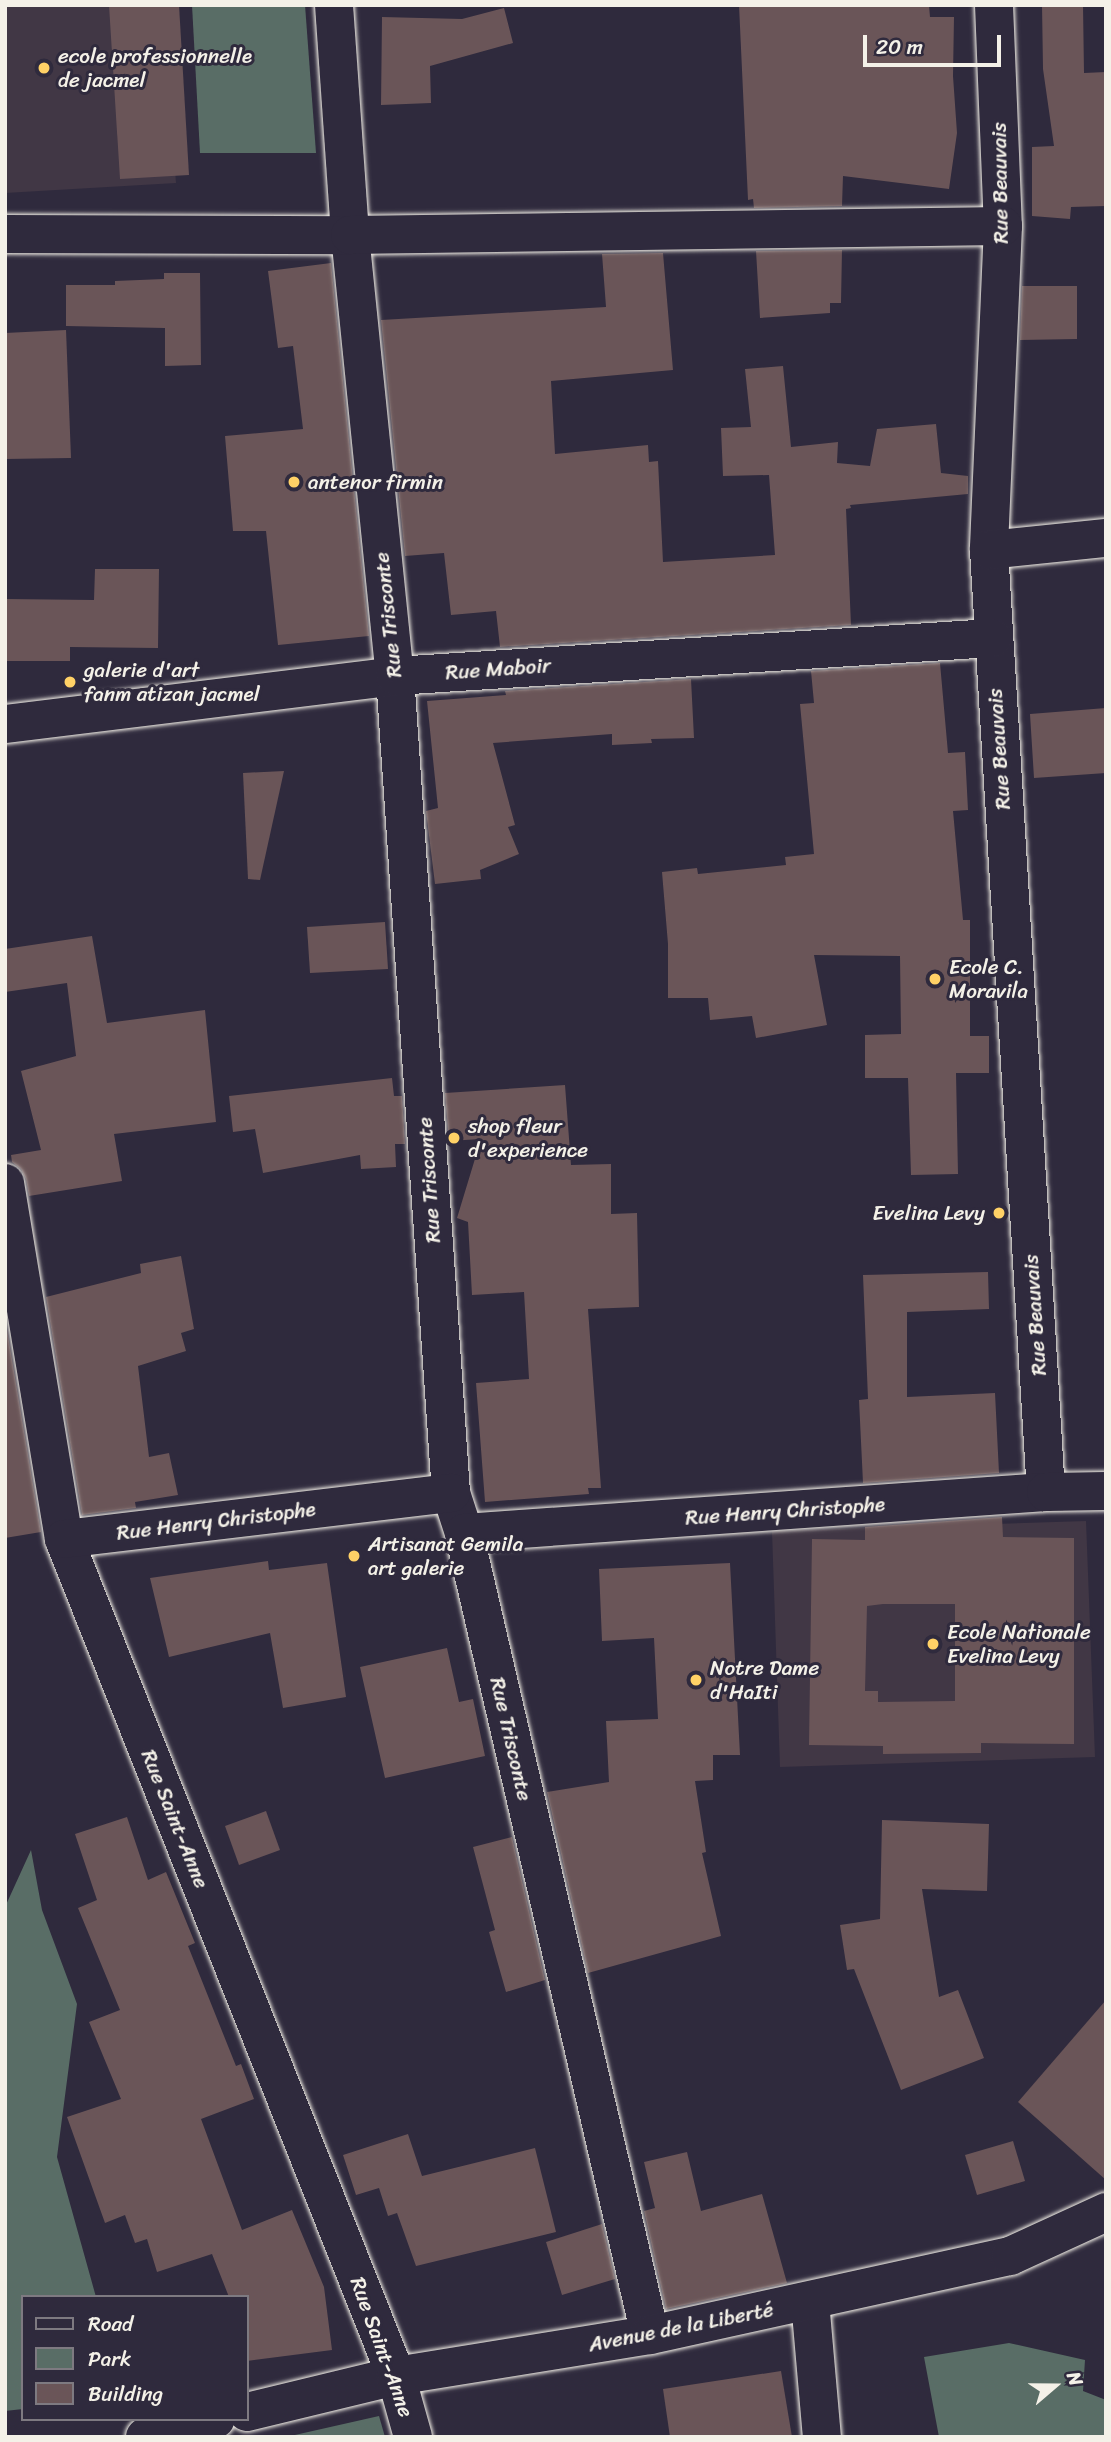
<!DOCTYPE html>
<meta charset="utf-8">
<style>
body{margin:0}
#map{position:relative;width:1111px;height:2442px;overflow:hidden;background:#2f2a3d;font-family:Sriracha,sans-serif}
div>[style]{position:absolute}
.built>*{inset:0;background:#413745}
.green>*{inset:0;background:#596d66}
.building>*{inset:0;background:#6a5558}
.roads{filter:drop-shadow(0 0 2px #f4f1e8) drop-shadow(0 0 2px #f4f1e8)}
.street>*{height:38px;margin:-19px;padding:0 19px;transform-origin:19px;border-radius:19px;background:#2f2a3d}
.dots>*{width:19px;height:19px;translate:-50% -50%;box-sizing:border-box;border:4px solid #2f2a3d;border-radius:50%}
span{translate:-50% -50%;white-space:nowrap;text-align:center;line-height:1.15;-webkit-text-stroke:6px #2f2a3d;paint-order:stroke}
.poi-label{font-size:21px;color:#f4f1e8}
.left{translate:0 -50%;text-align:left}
.right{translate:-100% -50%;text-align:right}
.street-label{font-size:21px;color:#f4f1e8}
.frame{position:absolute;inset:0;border:7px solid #f4f1e8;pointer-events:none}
.legend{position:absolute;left:21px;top:2295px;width:228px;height:126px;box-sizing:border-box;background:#2f2a3d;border:2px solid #7e7a81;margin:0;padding:9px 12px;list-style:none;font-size:21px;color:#f4f1e8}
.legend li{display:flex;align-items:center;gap:14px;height:35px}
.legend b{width:35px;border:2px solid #7e7a81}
.north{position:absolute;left:1020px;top:2351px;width:70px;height:70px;-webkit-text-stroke:5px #2f2a3d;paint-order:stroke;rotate:70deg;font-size:19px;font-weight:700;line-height:28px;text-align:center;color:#f4f1e8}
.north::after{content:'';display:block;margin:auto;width:24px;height:32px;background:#f4f1e8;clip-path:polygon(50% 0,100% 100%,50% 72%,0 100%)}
.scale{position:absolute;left:863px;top:35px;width:138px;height:32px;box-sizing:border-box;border:4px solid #f4f1e8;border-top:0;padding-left:9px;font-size:21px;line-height:24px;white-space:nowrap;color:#f4f1e8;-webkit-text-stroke:5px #2f2a3d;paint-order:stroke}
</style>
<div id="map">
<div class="built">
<div style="clip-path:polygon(5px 5px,163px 5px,176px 183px,5px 193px)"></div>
<div style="clip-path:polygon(1086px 1521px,1095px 1757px,780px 1767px,772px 1531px)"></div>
</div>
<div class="green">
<div style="clip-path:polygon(192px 5px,305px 5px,316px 153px,200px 153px)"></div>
<div style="clip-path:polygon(31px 1850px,42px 1910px,77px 2004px,57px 2157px,96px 2297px,23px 2297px,23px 2409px,5px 2411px,5px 1907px)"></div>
<div style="clip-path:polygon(1009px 2343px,1085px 2360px,1083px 2391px,1106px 2400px,1106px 2437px,939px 2437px,924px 2357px)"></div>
<div style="clip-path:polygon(379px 2416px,385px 2437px,286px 2437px)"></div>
</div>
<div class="building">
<div style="clip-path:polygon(109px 5px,179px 5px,189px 175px,120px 179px)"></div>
<div style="clip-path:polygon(739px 5px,929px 5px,930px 17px,954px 17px,953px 76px,957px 133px,949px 189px,843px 176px,842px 206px,754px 208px,753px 199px,748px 200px)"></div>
<div style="clip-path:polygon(1042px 5px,1083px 5px,1084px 73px,1106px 72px,1106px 206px,1071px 207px,1070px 219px,1032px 216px,1032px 147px,1054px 146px,1043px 69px)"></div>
<div style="clip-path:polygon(504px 8px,513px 43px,430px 66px,431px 103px,381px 105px,382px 17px,462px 19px)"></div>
<div style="clip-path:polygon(842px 250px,841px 303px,830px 303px,830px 313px,760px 318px,756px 251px)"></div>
<div style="clip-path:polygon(663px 253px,673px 370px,551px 381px,555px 454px,648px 445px,649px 462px,658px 461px,663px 562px,775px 555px,769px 475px,723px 476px,721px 428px,751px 427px,745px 369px,783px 366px,791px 447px,838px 442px,837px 463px,870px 466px,877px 429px,936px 424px,941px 473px,968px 476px,968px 494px,850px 505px,851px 508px,846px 509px,851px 625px,500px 647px,496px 611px,451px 615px,444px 553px,405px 556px,381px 320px,606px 307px,602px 254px)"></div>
<div style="clip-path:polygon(331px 263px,369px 636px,278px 645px,266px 531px,233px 531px,225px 436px,303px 429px,293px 346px,278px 348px,268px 271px)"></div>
<div style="clip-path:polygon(164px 273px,200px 273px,201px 365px,165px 366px,165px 328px,66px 326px,66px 285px,115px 285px,115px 281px,164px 279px)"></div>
<div style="clip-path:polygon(1022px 286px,1077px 286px,1077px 339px,1020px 340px)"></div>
<div style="clip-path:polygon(66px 330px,71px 458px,5px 459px,5px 333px)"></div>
<div style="clip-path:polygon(95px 569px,159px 569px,158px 648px,70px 647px,70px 661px,5px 661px,5px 599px,94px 600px)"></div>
<div style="clip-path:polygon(940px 663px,948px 753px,965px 752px,968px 810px,953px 811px,963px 920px,970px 920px,970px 1036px,989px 1036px,989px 1073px,956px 1073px,958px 1174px,911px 1175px,908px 1078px,865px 1078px,865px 1035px,901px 1034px,900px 956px,814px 955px,827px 1025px,756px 1038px,752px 1016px,710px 1020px,708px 998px,668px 998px,668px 944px,662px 872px,697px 868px,698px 874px,786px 865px,785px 857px,814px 854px,800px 704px,814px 703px,811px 671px)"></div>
<div style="clip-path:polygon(691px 679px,694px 738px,651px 739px,652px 743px,612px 745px,612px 734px,493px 743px,515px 825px,508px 827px,519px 854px,480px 870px,481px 879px,435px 884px,426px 811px,438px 808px,427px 701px,506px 695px,505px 691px)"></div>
<div style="clip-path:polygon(1106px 708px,1106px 773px,1034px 778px,1030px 714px)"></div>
<div style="clip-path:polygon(284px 771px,260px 880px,248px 879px,243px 773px)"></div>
<div style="clip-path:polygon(385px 922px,388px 969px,310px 973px,307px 927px)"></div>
<div style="clip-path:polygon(92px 936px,107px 1023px,205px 1010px,216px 1122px,114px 1134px,122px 1181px,29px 1196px,26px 1179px,21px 1169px,12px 1162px,11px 1155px,41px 1150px,21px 1071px,76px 1056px,67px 983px,5px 992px,5px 949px)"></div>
<div style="clip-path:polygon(392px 1078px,394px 1096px,402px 1096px,405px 1144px,395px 1144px,396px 1167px,361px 1169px,360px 1155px,263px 1173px,255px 1129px,233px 1132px,229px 1096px)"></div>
<div style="clip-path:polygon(565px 1085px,571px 1165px,611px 1164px,611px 1214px,637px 1213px,639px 1307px,588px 1309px,601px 1488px,588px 1488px,589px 1494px,485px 1502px,476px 1383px,529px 1379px,524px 1292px,472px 1295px,468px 1222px,457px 1218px,481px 1139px,449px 1141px,445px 1093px)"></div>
<div style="clip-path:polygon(181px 1256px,194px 1329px,181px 1333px,186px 1351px,138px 1366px,149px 1457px,169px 1453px,178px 1495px,135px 1502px,136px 1508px,82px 1515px,46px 1297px,141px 1273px,140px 1264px)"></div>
<div style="clip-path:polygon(988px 1272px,989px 1309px,907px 1312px,907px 1397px,995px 1393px,999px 1473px,863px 1483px,859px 1400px,868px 1399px,863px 1275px)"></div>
<div style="clip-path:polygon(5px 1318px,41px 1532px,5px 1538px)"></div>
<div style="clip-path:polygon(evenodd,1002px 1517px,1003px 1537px,1074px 1538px,1074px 1744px,981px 1743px,981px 1753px,883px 1754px,883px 1746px,809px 1745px,812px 1539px,865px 1540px,865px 1527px,1002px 1517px,883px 1604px,955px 1604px,955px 1701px,878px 1702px,878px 1691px,865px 1691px,867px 1606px,883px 1604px)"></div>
<div style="clip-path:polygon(268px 1561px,269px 1570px,327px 1563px,346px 1697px,283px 1708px,270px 1633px,169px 1657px,150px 1578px)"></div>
<div style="clip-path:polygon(730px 1563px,740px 1755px,713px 1755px,713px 1780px,695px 1781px,706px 1852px,702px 1853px,721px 1936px,588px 1973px,547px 1792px,609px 1782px,606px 1721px,658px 1719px,654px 1638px,602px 1641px,599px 1569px)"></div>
<div style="clip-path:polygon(447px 1648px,459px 1702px,473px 1699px,485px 1756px,385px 1778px,360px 1667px)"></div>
<div style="clip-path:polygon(266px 1811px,280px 1850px,239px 1865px,225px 1826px)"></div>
<div style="clip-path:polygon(127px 1817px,148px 1880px,166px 1872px,195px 1943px,188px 1946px,236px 2066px,241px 2064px,254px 2099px,201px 2119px,242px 2230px,292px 2210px,324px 2287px,332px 2350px,247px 2361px,247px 2297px,229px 2297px,212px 2254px,157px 2272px,147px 2239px,135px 2243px,125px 2215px,105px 2223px,67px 2117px,121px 2099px,89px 2022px,120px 2010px,78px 1908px,97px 1900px,75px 1834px)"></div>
<div style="clip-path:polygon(882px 1820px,989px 1824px,987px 1891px,922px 1889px,939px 1997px,958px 1990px,984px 2058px,901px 2090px,854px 1969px,847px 1970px,840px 1925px,880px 1919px)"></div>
<div style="clip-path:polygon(512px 1837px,545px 1980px,506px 1992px,489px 1932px,495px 1930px,473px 1847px)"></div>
<div style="clip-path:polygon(1106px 2000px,1106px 2180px,1018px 2102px)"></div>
<div style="clip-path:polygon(408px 2134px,422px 2176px,535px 2148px,556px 2232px,416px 2266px,397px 2213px,388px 2216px,379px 2188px,356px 2195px,343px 2155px)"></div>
<div style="clip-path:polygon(1013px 2141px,1025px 2181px,977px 2195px,965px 2155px)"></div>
<div style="clip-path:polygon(687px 2152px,701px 2211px,762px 2194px,787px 2283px,666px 2309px,644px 2211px,655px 2208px,644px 2162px)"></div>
<div style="clip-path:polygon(602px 2224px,615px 2279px,562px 2295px,546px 2242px)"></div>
<div style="clip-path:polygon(781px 2371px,792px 2437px,670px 2437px,663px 2389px)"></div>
</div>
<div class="roads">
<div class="street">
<div style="left:334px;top:5px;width:231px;rotate:86deg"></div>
<div style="left:350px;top:235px;width:443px;rotate:84.2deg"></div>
<div style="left:395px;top:676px;width:819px;rotate:86.08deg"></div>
<div style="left:451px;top:1493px;width:42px;rotate:72deg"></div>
<div style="left:464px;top:1533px;width:823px;rotate:76.94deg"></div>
<div style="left:994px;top:5px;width:221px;rotate:87.7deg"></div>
<div style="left:1003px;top:226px;width:324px;rotate:92.5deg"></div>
<div style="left:989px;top:550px;width:944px;rotate:86.54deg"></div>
<div style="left:5px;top:234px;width:345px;rotate:0.2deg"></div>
<div style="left:350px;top:235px;width:653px;rotate:-0.79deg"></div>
<div style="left:989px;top:550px;width:118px;rotate:-5.9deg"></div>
<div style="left:5px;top:724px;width:393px;rotate:-7deg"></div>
<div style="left:395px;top:676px;width:599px;rotate:-3.64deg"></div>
<div style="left:5px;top:1183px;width:361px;rotate:80.6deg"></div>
<div style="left:64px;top:1539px;width:900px;rotate:68.36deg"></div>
<div style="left:396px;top:2376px;width:63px;rotate:74.4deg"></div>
<div style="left:464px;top:1533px;width:583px;rotate:-4.03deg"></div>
<div style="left:1046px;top:1492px;width:60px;rotate:-1deg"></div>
<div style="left:64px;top:1539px;width:390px;rotate:-6.8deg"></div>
<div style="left:810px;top:2301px;width:137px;rotate:85deg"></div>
<div style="left:247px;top:2412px;width:153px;rotate:-13.6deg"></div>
<div style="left:396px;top:2376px;width:257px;rotate:-9.2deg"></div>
<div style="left:650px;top:2335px;width:369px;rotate:-12.4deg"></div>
<div style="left:1010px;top:2256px;width:106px;rotate:-24.6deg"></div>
<div style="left:145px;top:2437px;width:73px;rotate:-14.2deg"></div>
</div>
</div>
<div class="dots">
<div style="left:44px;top:68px;background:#ffd166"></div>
<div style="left:294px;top:482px;background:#ffd166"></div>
<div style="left:70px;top:682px;background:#ffd166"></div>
<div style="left:935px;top:979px;background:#ffd166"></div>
<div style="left:454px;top:1138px;background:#ffd166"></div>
<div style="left:999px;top:1213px;background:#ffd166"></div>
<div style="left:354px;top:1556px;background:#ffd166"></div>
<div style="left:933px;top:1644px;background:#ffd166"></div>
<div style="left:696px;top:1680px;background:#ffd166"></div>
</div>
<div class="poi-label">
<span class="left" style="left:58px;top:68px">ecole professionnelle<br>de jacmel</span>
<span class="left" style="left:308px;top:482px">antenor firmin</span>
<span class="left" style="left:84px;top:682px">galerie d'art<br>fanm atizan jacmel</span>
<span class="left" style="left:949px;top:979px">Ecole C.<br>Moravila</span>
<span class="left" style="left:468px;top:1138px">shop fleur<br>d'experience</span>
<span class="right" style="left:985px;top:1213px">Evelina Levy</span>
<span class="left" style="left:368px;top:1556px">Artisanat Gemila<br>art galerie</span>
<span class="left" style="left:947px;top:1644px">Ecole Nationale<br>Evelina Levy</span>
<span class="left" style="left:710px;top:1680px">Notre Dame<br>d'HaIti</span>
</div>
<div class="street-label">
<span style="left:1000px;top:183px;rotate:-91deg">Rue Beauvais</span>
<span style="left:388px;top:615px;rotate:-96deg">Rue Trisconte</span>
<span style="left:498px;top:669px;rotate:-4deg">Rue Maboir</span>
<span style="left:999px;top:749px;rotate:-94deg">Rue Beauvais</span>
<span style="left:429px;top:1180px;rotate:-94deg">Rue Trisconte</span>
<span style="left:1035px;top:1315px;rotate:-94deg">Rue Beauvais</span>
<span style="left:785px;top:1511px;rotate:-4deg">Rue Henry Christophe</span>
<span style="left:216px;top:1521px;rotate:-7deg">Rue Henry Christophe</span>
<span style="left:511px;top:1739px;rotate:77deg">Rue Trisconte</span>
<span style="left:175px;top:1819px;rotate:68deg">Rue Saint-Anne</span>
<span style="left:681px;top:2327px;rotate:-11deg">Avenue de la Liberté</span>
<span style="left:382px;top:2347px;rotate:70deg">Rue Saint-Anne</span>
</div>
<div class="frame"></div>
<ul class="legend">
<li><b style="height:9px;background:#2f2a3d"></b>Road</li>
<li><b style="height:19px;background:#596d66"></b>Park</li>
<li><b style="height:19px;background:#6a5558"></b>Building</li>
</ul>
<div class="north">N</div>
<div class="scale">20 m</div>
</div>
